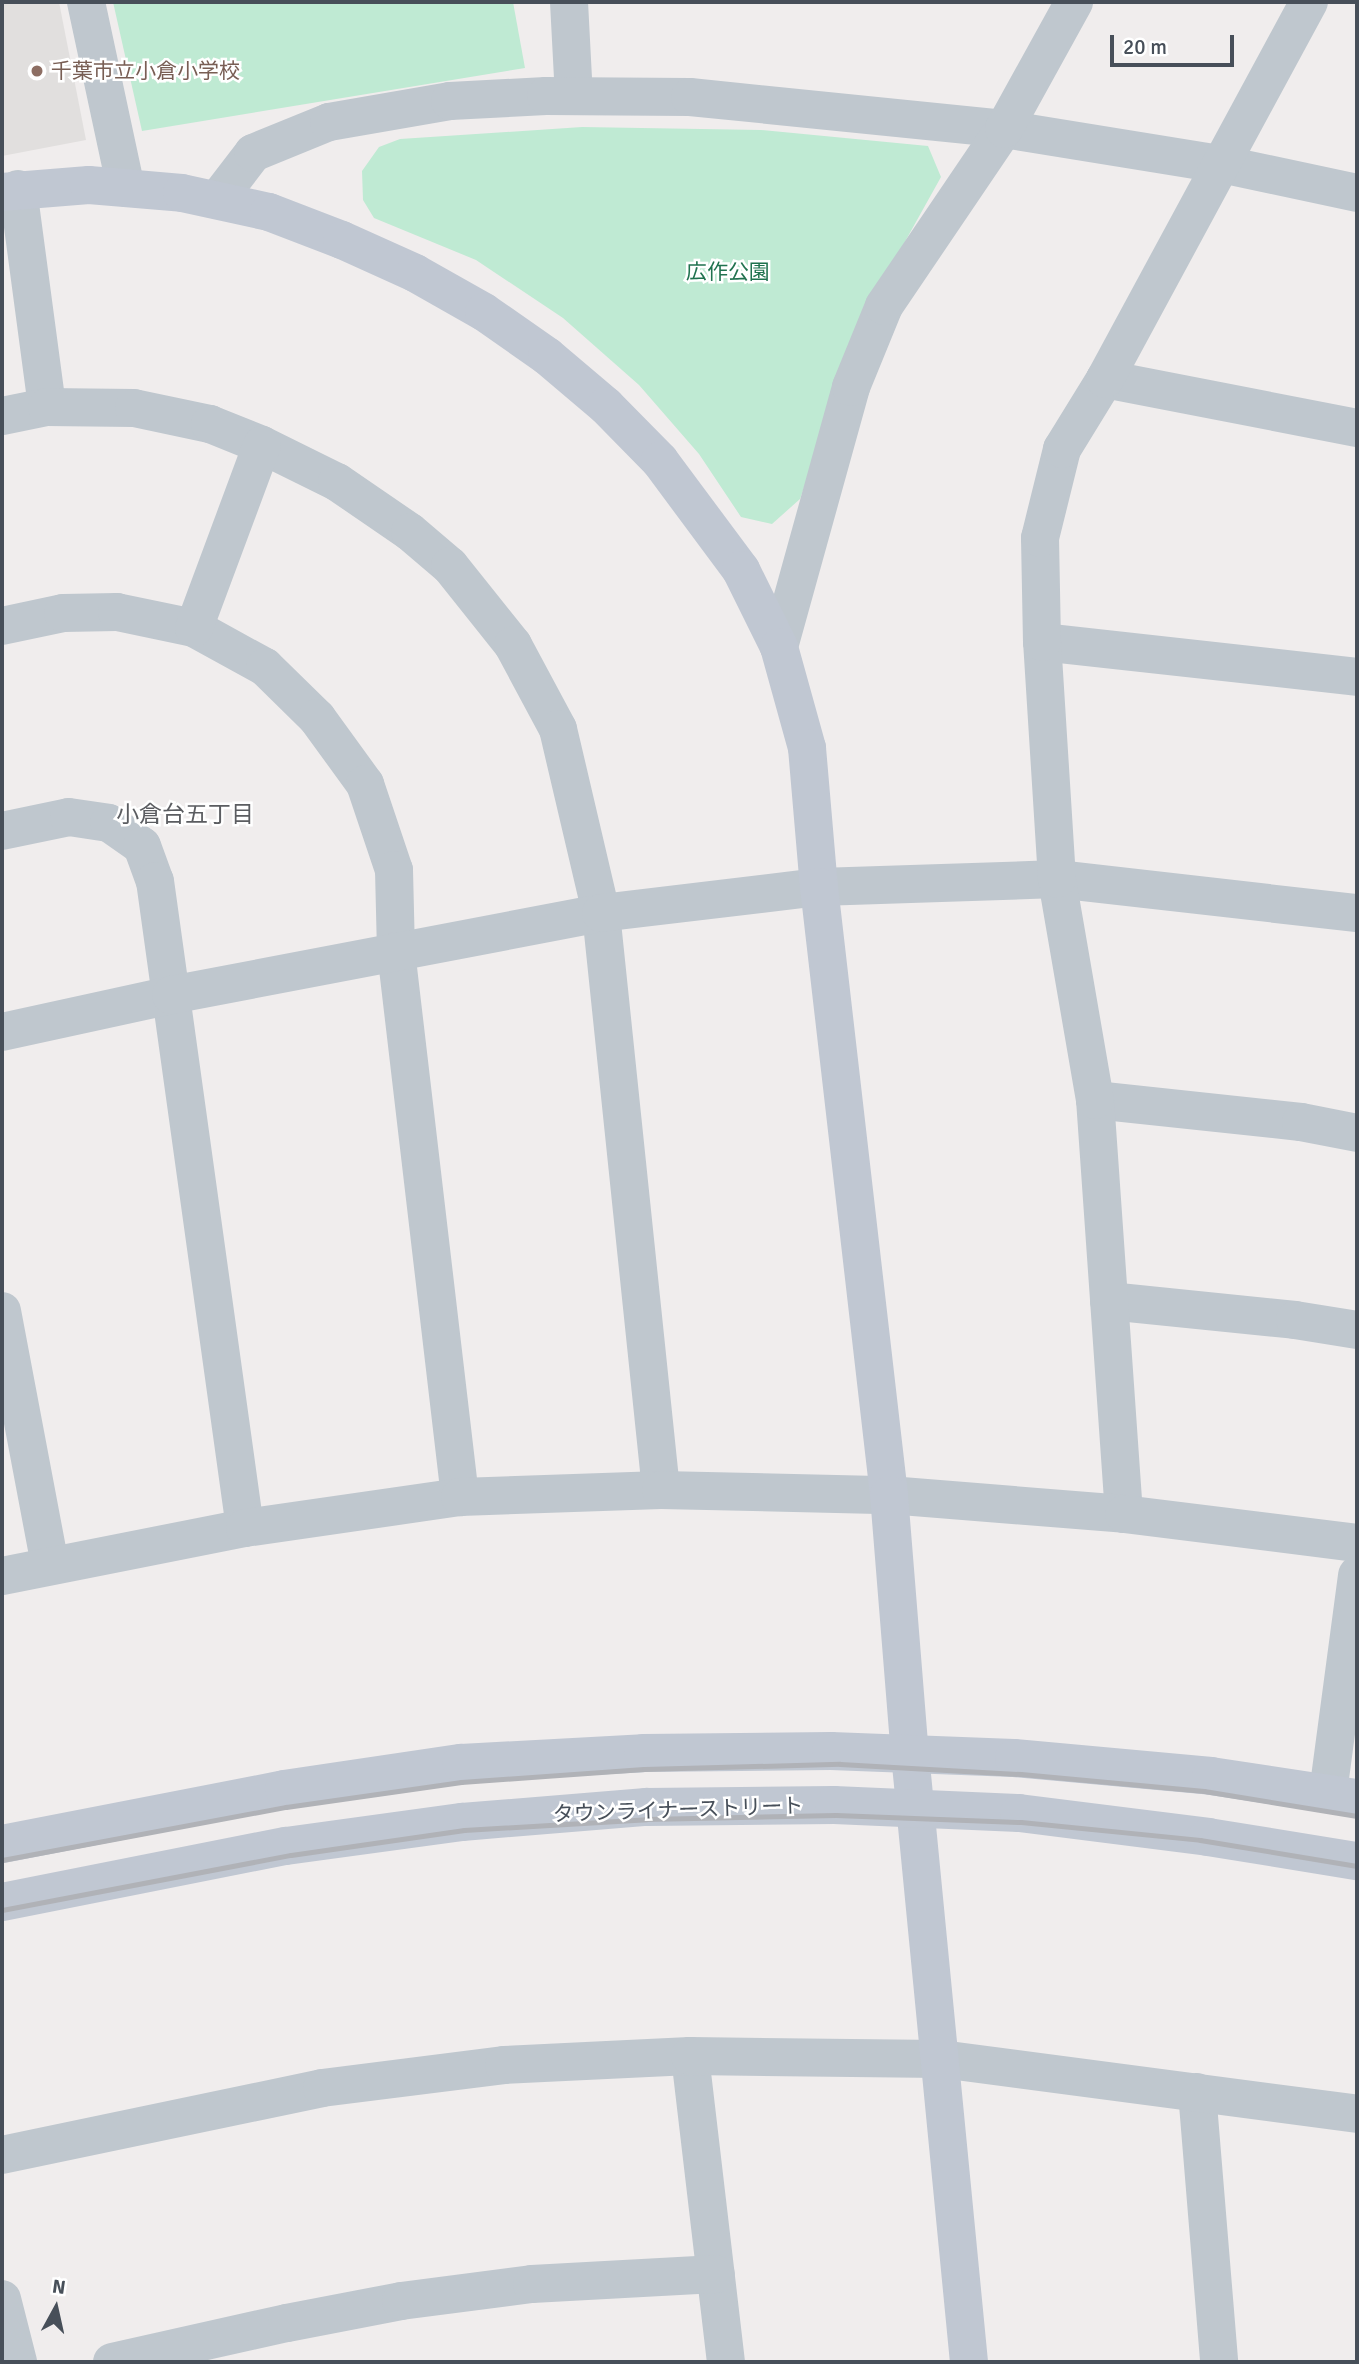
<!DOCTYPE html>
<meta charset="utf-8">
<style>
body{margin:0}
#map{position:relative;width:1359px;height:2364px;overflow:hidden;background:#f0eded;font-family:Signika,"Noto Sans JP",sans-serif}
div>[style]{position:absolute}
.education>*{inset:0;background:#e1dfde}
.green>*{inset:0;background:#bfead3}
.street>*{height:38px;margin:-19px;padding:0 19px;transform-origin:19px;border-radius:19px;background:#bfc7ce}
.secondary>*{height:38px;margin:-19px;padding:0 19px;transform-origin:19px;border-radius:19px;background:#c0c7d2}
.rail>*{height:5px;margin:-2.5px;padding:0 2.5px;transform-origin:2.5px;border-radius:2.5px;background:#b0b2b7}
.dots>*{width:19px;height:19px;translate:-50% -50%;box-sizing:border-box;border:4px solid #fff;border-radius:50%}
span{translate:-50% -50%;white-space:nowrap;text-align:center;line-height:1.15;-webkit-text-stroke:5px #fff;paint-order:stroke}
.education-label{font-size:21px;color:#785e54}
.left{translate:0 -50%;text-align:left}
.park-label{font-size:21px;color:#20724f}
.street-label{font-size:21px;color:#474f59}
.neighbourhood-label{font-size:23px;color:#5b5d61}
.frame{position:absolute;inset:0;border:4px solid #474f59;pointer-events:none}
.north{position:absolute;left:21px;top:2273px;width:70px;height:70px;-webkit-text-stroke:5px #fff;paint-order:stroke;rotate:8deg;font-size:19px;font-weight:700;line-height:28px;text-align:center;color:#474f59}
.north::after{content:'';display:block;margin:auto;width:24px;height:32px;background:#474f59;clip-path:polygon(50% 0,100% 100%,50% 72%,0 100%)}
.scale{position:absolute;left:1110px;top:35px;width:124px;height:32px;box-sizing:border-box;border:4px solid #474f59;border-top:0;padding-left:9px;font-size:21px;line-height:24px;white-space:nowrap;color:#474f59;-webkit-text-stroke:5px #fff;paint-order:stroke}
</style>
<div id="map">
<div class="education">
<div style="clip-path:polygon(2px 2px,59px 2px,86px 140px,2px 156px)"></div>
</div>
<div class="green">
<div style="clip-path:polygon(113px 2px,513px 2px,525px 68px,142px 131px)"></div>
<div style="clip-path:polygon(582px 127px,761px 130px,928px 146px,941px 177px,863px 317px,800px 499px,772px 524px,741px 517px,699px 454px,639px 385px,563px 318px,476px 260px,374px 218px,363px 200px,362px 171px,379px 147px,400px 139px)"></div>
</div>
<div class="street">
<div style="left:86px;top:2px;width:190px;rotate:77.9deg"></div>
<div style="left:569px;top:2px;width:94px;rotate:87deg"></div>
<div style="left:18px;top:189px;width:220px;rotate:82.4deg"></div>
<div style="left:217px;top:200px;width:59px;rotate:-52.5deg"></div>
<div style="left:253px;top:153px;width:82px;rotate:-22.2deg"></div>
<div style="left:329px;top:122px;width:123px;rotate:-9.8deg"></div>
<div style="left:450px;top:101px;width:96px;rotate:-3deg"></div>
<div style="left:546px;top:96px;width:144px;rotate:0.4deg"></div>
<div style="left:690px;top:97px;width:316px;rotate:5.8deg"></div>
<div style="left:1004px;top:129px;width:220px;rotate:9.2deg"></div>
<div style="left:1221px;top:164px;width:139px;rotate:12deg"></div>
<div style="left:1105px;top:379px;width:257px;rotate:11deg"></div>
<div style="left:2px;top:416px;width:46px;rotate:-11.3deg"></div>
<div style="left:47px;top:407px;width:87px;rotate:0.7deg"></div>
<div style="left:134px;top:408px;width:78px;rotate:11.9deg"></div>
<div style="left:210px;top:424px;width:56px;rotate:22deg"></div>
<div style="left:262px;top:445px;width:84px;rotate:26.3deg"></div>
<div style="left:337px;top:482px;width:88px;rotate:34.4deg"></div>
<div style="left:410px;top:532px;width:52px;rotate:40.4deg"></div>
<div style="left:450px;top:566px;width:101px;rotate:51.4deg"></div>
<div style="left:513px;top:645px;width:95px;rotate:61.8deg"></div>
<div style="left:558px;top:729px;width:189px;rotate:76.8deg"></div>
<div style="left:601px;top:913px;width:580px;rotate:84.06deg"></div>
<div style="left:2px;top:626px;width:62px;rotate:-12deg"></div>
<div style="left:63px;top:613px;width:54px;rotate:-1.1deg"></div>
<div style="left:117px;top:612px;width:79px;rotate:11.7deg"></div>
<div style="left:194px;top:628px;width:81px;rotate:28.8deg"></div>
<div style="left:265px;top:667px;width:73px;rotate:44.4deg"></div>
<div style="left:317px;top:718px;width:82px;rotate:54deg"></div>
<div style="left:365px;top:784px;width:91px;rotate:71.4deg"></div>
<div style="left:394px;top:870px;width:81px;rotate:88.6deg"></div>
<div style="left:396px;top:951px;width:550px;rotate:83.31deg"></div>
<div style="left:194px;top:628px;width:195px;rotate:-69.6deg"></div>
<div style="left:1042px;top:642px;width:317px;rotate:6.3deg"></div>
<div style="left:779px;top:647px;width:270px;rotate:-74.5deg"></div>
<div style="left:851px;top:387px;width:87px;rotate:-67.8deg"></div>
<div style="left:884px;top:306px;width:214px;rotate:-55.9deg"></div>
<div style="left:1004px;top:129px;width:145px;rotate:-61.1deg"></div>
<div style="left:2px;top:831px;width:68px;rotate:-11.8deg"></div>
<div style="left:69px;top:817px;width:40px;rotate:8.5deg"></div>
<div style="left:109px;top:823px;width:40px;rotate:34.9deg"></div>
<div style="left:142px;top:846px;width:37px;rotate:70deg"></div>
<div style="left:155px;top:881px;width:653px;rotate:82.08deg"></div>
<div style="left:2px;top:1032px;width:173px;rotate:-12.3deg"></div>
<div style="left:171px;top:995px;width:438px;rotate:-10.8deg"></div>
<div style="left:601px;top:913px;width:220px;rotate:-6.8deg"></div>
<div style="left:819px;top:887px;width:238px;rotate:-1.9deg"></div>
<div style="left:1057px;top:879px;width:302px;rotate:6.5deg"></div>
<div style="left:1095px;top:1100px;width:207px;rotate:6.1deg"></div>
<div style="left:1301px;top:1122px;width:57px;rotate:11.1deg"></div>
<div style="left:1109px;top:1301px;width:187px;rotate:5.8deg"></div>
<div style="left:1295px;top:1320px;width:63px;rotate:9.2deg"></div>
<div style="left:2px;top:1311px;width:259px;rotate:79.3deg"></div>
<div style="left:1124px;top:1514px;width:415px;rotate:-94deg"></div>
<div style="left:1095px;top:1100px;width:224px;rotate:-99.8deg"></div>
<div style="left:1057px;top:879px;width:237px;rotate:-93.6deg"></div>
<div style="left:1042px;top:642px;width:104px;rotate:-91.1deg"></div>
<div style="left:1040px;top:538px;width:92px;rotate:-76.1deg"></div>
<div style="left:1062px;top:449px;width:82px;rotate:-58.4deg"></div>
<div style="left:1105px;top:379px;width:429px;rotate:-61.6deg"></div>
<div style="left:2px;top:1576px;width:248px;rotate:-11.2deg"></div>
<div style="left:245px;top:1528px;width:217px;rotate:-8.2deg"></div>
<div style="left:460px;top:1497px;width:201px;rotate:-2deg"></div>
<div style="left:661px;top:1490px;width:228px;rotate:1.3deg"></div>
<div style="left:889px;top:1495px;width:236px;rotate:4.6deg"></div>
<div style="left:1124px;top:1514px;width:235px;rotate:7.1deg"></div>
<div style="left:1328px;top:1793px;width:220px;rotate:-82.4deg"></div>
<div style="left:690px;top:2056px;width:308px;rotate:83.3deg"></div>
<div style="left:1197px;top:2092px;width:271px;rotate:85.3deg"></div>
<div style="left:2px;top:2155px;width:327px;rotate:-11.8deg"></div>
<div style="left:322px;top:2088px;width:183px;rotate:-7.2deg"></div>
<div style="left:504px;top:2065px;width:186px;rotate:-2.8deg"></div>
<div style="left:690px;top:2056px;width:251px;rotate:0.7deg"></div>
<div style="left:941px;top:2059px;width:420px;rotate:7.5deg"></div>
<div style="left:2px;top:2299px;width:65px;rotate:75.7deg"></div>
<div style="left:112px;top:2362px;width:179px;rotate:-12.6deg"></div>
<div style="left:287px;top:2323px;width:116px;rotate:-10.9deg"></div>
<div style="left:401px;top:2301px;width:132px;rotate:-7.4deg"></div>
<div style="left:532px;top:2284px;width:184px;rotate:-3.1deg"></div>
</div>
<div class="secondary">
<div style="left:2px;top:192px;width:87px;rotate:-4.6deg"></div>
<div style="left:89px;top:185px;width:93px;rotate:4.9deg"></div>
<div style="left:182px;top:193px;width:89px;rotate:12.3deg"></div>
<div style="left:269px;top:212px;width:78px;rotate:21deg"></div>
<div style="left:342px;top:240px;width:80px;rotate:24.3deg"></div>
<div style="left:415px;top:273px;width:79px;rotate:29.5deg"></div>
<div style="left:484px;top:312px;width:77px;rotate:34.9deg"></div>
<div style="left:547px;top:356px;width:77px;rotate:40.3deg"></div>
<div style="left:606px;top:406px;width:77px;rotate:45.5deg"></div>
<div style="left:660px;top:461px;width:136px;rotate:53.4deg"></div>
<div style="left:741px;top:570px;width:86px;rotate:63.7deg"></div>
<div style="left:779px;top:647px;width:105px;rotate:74.5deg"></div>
<div style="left:807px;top:748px;width:140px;rotate:85.1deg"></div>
<div style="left:819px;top:887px;width:612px;rotate:83.43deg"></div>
<div style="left:889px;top:1495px;width:260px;rotate:85.4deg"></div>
<div style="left:910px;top:1754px;width:611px;rotate:84.46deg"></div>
<div style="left:2px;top:1844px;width:287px;rotate:-11deg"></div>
<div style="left:284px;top:1789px;width:179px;rotate:-8.4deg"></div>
<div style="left:461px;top:1763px;width:182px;rotate:-3.1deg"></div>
<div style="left:643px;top:1753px;width:188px;rotate:-0.6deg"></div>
<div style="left:831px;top:1751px;width:183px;rotate:2.2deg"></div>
<div style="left:1014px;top:1758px;width:198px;rotate:5.2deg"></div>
<div style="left:1211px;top:1776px;width:148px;rotate:8.6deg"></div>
<div style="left:2px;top:1902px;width:289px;rotate:-11.2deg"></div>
<div style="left:286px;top:1846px;width:178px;rotate:-7.8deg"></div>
<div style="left:462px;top:1822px;width:185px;rotate:-4.7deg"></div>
<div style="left:646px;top:1807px;width:188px;rotate:-0.6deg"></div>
<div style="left:834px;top:1805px;width:185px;rotate:2.5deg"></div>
<div style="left:1019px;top:1813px;width:191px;rotate:7.2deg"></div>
<div style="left:1208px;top:1837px;width:151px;rotate:9.2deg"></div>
</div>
<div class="rail">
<div style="left:2px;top:1860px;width:289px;rotate:-10.6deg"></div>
<div style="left:286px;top:1807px;width:177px;rotate:-8.1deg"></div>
<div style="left:461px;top:1782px;width:183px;rotate:-4.1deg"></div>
<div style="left:644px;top:1769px;width:196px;rotate:-1.5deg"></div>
<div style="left:840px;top:1764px;width:181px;rotate:3.2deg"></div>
<div style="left:1021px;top:1774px;width:184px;rotate:5.3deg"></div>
<div style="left:1204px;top:1791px;width:155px;rotate:9.3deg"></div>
<div style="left:2px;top:1910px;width:294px;rotate:-10.8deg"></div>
<div style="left:291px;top:1855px;width:175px;rotate:-8.2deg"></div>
<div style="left:464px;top:1830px;width:183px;rotate:-3.4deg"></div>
<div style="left:647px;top:1819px;width:189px;rotate:-1.2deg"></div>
<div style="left:836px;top:1815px;width:185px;rotate:2.2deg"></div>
<div style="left:1021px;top:1822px;width:180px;rotate:5.7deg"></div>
<div style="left:1200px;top:1840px;width:159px;rotate:9.4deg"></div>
</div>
<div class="dots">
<div style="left:37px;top:71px;background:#8d6e63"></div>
</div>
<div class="education-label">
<span class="left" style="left:51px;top:71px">千葉市立小倉小学校</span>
</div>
<div class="park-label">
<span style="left:728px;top:272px">広作公園</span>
</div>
<div class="street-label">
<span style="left:678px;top:1810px;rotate:-2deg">タウンライナーストリート</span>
</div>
<div class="neighbourhood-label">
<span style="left:185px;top:815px">小倉台五丁目</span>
</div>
<div class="frame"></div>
<div class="north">N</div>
<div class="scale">20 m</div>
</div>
